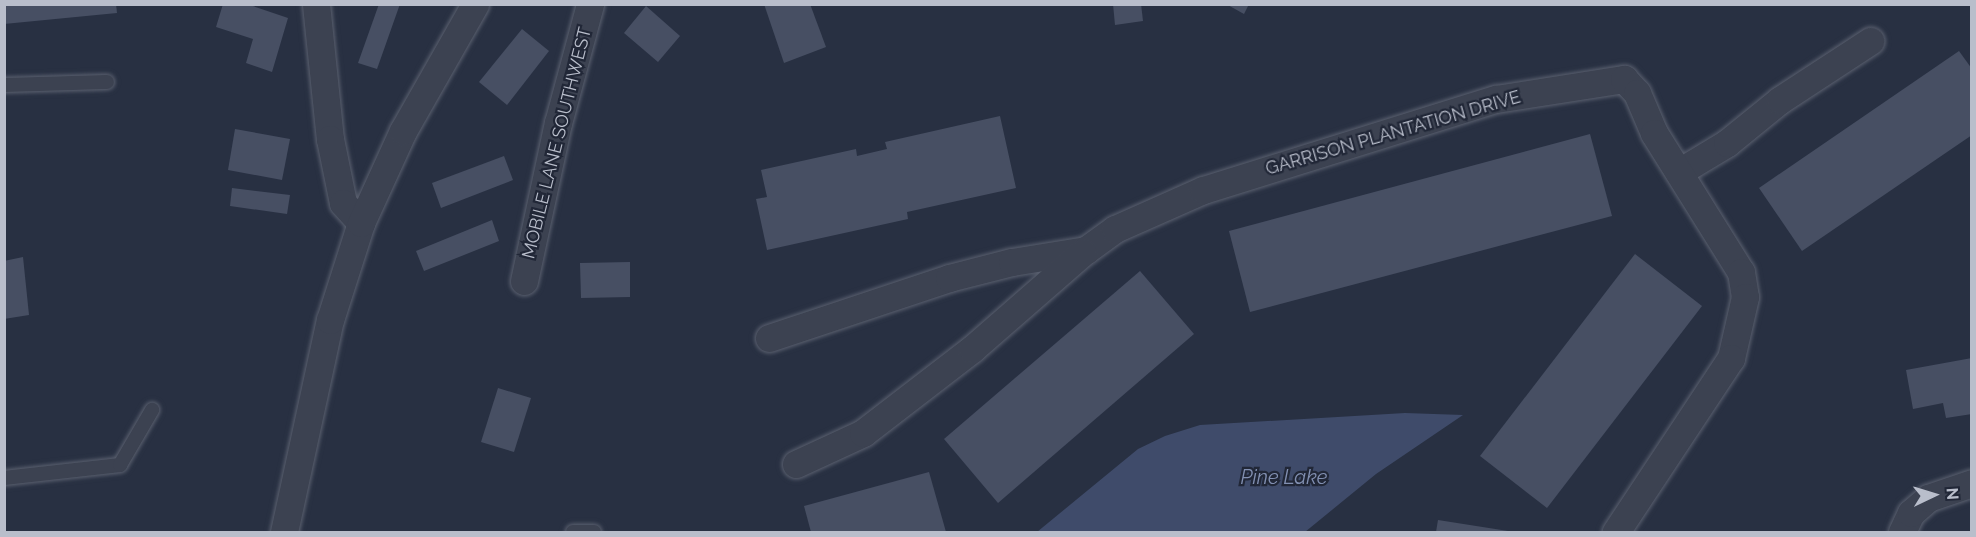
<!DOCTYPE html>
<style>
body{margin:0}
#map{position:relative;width:1976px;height:537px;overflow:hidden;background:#283042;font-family:Raleway,sans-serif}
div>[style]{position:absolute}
.water>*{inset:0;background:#3f4b6a}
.building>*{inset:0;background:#474f63}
.roads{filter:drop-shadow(0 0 2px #5a606f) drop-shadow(0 0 2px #5a606f)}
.lane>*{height:14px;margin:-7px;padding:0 7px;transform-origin:7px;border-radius:7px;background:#3c4251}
.street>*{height:27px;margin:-13.5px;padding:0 13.5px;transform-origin:13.5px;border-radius:13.5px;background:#3c4251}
span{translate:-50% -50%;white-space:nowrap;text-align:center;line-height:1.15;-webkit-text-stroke:4.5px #212737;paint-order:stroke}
.street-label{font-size:18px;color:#b9becb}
.water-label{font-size:20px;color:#8290b2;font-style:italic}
.frame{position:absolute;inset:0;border:6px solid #b9becb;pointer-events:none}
.north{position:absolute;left:1904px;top:465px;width:60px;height:60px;-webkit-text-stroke:4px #212737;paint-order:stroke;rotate:86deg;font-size:16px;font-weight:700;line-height:24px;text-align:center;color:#b9becb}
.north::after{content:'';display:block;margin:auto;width:21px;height:27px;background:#b9becb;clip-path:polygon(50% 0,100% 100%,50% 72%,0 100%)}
</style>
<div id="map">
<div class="water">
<div style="clip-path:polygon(1405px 413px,1463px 415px,1376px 474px,1305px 532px,1037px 532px,1138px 449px,1165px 436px,1200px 425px)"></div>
</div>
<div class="building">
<div style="clip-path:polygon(4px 4px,116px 4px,117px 13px,4px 24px)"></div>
<div style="clip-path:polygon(223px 4px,247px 4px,288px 18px,272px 72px,246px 63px,253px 39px,216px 27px)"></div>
<div style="clip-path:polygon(379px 4px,400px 4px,377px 69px,358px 63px)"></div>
<div style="clip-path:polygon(764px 4px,810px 4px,826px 47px,784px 63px)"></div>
<div style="clip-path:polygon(1113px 4px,1141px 4px,1143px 21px,1115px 25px)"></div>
<div style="clip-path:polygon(1226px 4px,1249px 4px,1244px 14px)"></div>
<div style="clip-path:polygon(646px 6px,680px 36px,658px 62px,624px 33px)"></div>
<div style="clip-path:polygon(522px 29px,549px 51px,507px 105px,479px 82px)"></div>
<div style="clip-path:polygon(1959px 51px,1972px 69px,1972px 135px,1802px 251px,1759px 188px)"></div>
<div style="clip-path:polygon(1000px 116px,1016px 188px,907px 212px,908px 219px,767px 250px,756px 199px,767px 197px,761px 170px,856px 149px,857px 156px,887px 149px,885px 142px)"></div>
<div style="clip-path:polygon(235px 129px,290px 139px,282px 180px,228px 170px)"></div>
<div style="clip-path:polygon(1590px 134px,1612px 216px,1250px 312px,1229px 231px)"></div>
<div style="clip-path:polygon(504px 156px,513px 180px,441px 208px,432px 183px)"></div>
<div style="clip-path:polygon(232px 188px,290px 195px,287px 214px,230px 206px)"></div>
<div style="clip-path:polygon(492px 220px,499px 241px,424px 271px,416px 251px)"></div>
<div style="clip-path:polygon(1635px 254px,1702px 306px,1547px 508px,1480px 456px)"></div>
<div style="clip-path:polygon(23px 257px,29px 315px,4px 319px,4px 261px)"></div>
<div style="clip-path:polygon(630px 262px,630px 297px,581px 298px,580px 263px)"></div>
<div style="clip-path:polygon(1140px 271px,1194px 334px,998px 503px,944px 439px)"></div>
<div style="clip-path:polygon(1972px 358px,1972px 414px,1946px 418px,1943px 403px,1913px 409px,1906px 370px)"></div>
<div style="clip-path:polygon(498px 388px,531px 398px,514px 452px,481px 442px)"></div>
<div style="clip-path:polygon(929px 472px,946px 532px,811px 532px,804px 506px)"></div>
<div style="clip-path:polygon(1438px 520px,1508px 531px,1508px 532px,1436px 532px)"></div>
</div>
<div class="roads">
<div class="lane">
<div style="left:4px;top:85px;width:103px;rotate:-1.7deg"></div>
<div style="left:4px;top:478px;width:117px;rotate:-6.4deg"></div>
<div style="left:120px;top:465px;width:64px;rotate:-59.8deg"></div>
<div style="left:573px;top:532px;width:21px"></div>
</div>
<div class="street">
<div style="left:316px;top:4px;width:136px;rotate:84.1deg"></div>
<div style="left:330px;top:139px;width:65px;rotate:78.5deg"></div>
<div style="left:343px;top:203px;width:27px;rotate:48deg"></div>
<div style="left:1679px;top:172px;width:56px;rotate:-31.1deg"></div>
<div style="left:1727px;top:143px;width:68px;rotate:-39.1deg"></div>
<div style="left:1780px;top:100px;width:108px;rotate:-33.2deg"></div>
<div style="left:524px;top:281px;width:162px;rotate:-77.9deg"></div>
<div style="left:558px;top:123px;width:123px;rotate:-74.9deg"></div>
<div style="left:769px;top:338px;width:190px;rotate:-18.4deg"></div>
<div style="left:949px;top:278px;width:65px;rotate:-14.3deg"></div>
<div style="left:1012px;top:262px;width:75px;rotate:-9.2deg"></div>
<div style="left:1086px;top:250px;width:36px;rotate:-36deg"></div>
<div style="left:1115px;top:229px;width:96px;rotate:-23.9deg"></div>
<div style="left:1203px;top:190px;width:307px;rotate:-17.3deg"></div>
<div style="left:1496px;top:99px;width:130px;rotate:-8.9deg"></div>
<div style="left:1624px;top:79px;width:19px;rotate:47deg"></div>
<div style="left:1637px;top:93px;width:43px;rotate:67deg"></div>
<div style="left:1654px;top:133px;width:164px;rotate:58deg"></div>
<div style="left:1741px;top:272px;width:25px;rotate:81deg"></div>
<div style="left:1745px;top:297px;width:63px;rotate:102.9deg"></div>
<div style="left:1731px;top:358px;width:209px;rotate:123.5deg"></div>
<div style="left:796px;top:464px;width:74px;rotate:-24.8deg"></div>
<div style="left:863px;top:433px;width:138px;rotate:-37.6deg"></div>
<div style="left:972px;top:349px;width:147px;rotate:-41.1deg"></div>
<div style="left:284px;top:532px;width:217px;rotate:-77.8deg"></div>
<div style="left:330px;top:320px;width:102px;rotate:-72.3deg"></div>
<div style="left:361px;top:223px;width:101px;rotate:-65.5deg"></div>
<div style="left:403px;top:131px;width:146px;rotate:-60.4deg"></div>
<div style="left:1902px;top:532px;width:21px;rotate:-65deg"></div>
<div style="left:1911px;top:513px;width:23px;rotate:-41deg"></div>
<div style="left:1928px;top:498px;width:46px;rotate:-18.8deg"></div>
</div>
</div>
<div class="street-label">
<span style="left:1393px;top:133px;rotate:-16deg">GARRISON PLANTATION DRIVE</span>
<span style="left:557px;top:143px;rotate:-76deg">MOBILE LANE SOUTHWEST</span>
</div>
<div class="water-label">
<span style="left:1284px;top:477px">Pine Lake</span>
</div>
<div class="frame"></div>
<div class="north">N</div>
</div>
